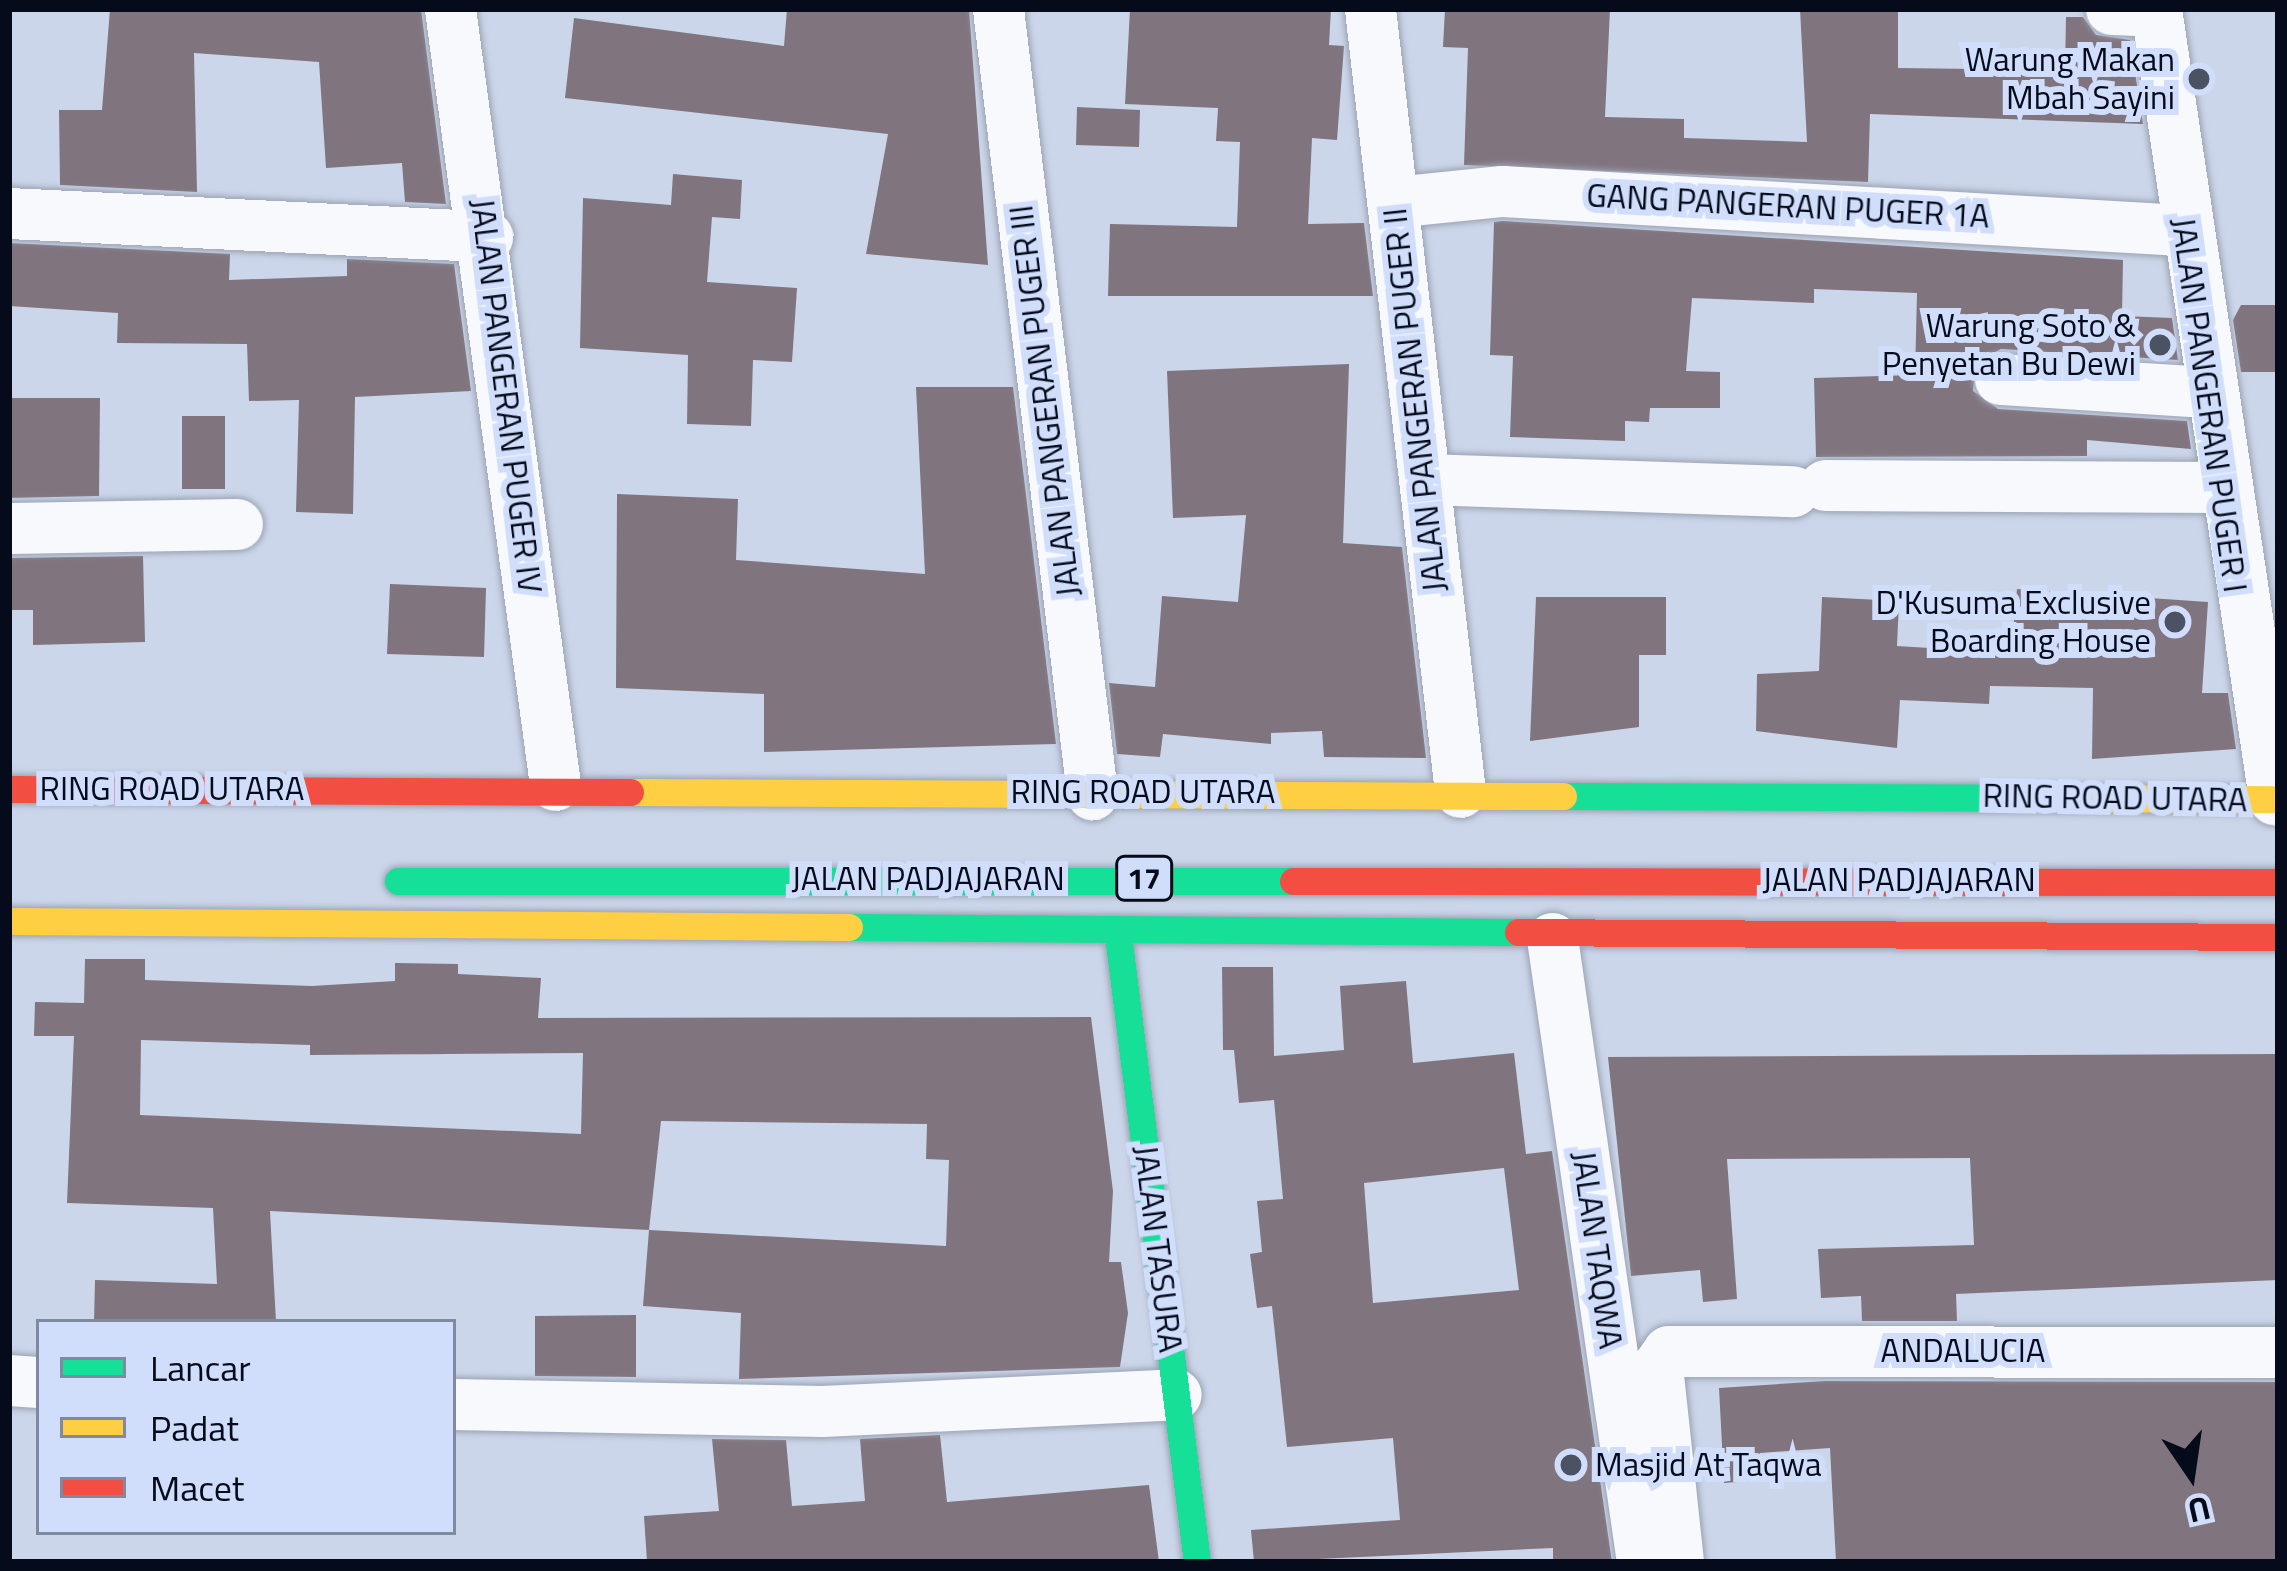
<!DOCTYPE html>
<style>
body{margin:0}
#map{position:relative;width:2287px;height:1571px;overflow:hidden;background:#ccd6ea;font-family:"Titillium Web",sans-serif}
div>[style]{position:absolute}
.building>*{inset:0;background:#80747e}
.roads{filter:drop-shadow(0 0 3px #9ba3b4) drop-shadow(0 0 3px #9ba3b4)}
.street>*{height:51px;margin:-25.5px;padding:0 25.5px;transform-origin:25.5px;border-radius:25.5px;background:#f7f9fc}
.fast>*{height:27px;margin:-13.5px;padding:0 13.5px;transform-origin:13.5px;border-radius:13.5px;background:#16e098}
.slow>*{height:27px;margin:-13.5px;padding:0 13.5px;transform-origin:13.5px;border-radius:13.5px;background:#ffcf43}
.jam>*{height:27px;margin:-13.5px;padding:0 13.5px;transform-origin:13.5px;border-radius:13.5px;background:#f24e42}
.dots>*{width:33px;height:33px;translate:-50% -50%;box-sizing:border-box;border:6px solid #d0defb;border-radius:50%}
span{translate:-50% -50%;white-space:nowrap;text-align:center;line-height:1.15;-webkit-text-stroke:12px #d0defb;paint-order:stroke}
.shield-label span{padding:3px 9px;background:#d0defb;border:3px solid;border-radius:9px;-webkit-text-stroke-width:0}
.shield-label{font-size:30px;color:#050b1a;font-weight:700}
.poi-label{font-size:33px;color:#050b1a}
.right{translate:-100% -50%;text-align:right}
.left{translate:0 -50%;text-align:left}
.street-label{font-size:33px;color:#050b1a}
.frame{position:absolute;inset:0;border:12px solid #050b1a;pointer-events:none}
.legend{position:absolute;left:36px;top:1319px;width:420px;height:216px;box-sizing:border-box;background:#d0defb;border:3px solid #7f8aa1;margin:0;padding:15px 21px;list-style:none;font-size:36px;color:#050b1a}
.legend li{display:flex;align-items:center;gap:24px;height:60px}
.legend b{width:60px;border:3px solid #7f8aa1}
.north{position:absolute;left:2131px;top:1415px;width:120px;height:120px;-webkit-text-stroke:9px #d0defb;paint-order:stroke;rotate:167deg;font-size:33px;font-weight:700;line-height:48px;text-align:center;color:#050b1a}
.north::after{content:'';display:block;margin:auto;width:42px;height:54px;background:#050b1a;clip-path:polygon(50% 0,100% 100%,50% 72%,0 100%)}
</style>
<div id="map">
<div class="building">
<div style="clip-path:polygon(110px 9px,421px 9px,446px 204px,405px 202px,402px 163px,326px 168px,319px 62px,194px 53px,197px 192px,60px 185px,59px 110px,102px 110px)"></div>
<div style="clip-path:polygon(787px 9px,969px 9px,988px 265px,866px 254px,888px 134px,565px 98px,574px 18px,784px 46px)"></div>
<div style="clip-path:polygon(1130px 9px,1331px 9px,1329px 45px,1344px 46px,1337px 140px,1312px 138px,1308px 224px,1364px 223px,1373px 296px,1108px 296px,1110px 224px,1237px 227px,1240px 142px,1216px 141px,1218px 108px,1125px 104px)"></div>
<div style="clip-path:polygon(1445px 9px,1610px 9px,1605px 117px,1684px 119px,1684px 138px,1807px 142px,1800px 9px,1898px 9px,1898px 68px,2065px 70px,2066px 17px,2083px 17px,2096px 35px,2130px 40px,2143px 124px,1870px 114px,1868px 182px,1464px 165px,1468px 48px,1443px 47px)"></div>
<div style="clip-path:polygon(1077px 107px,1140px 110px,1139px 147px,1076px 145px)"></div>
<div style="clip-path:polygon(673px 174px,742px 180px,740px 219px,712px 217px,707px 282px,797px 288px,792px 362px,753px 360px,751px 426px,687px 424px,688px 355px,580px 348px,583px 198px,671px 205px)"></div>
<div style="clip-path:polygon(1503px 221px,2123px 260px,2122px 316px,2172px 318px,2178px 360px,2001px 349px,1976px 362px,1973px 391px,1998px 409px,2187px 421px,2191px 449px,2087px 440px,2087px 456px,1816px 457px,1814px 378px,1915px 375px,1917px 293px,1814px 289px,1814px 303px,1692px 298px,1686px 371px,1720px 372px,1720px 408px,1650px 408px,1649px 422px,1625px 421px,1625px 441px,1510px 437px,1513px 356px,1490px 355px,1494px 222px)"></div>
<div style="clip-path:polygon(9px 243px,230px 254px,229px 280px,347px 276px,347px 259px,454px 264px,471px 391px,355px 397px,353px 514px,296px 512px,299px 400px,249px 401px,247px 344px,117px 343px,118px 313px,9px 306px)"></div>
<div style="clip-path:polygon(2241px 305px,2278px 305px,2278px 372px,2241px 372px,2233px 320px)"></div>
<div style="clip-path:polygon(1349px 364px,1343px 543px,1402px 547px,1426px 758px,1324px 757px,1322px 731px,1271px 733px,1271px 744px,1163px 734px,1160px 757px,1117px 754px,1109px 683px,1155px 687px,1162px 596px,1238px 602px,1246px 515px,1173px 518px,1167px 371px)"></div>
<div style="clip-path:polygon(916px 387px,1013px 387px,1056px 744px,764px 752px,764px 694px,616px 688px,617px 494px,738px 499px,736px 560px,925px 574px)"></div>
<div style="clip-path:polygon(9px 398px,100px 398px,99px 496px,9px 498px)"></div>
<div style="clip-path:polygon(182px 416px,225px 416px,225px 489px,182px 489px)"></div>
<div style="clip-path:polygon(143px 556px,145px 642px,33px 645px,33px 610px,9px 610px,9px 558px)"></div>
<div style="clip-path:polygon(390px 584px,486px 588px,484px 657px,387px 654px)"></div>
<div style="clip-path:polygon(2017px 589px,2208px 602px,2202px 693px,2228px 693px,2236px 749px,2092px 759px,2093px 688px,1990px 686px,1989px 704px,1900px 700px,1897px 748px,1756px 731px,1757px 674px,1819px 671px,1822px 597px,1899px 601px,1897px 646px,2011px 653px)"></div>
<div style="clip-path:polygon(1536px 597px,1666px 597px,1666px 655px,1639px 655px,1639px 727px,1530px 741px)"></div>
<div style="clip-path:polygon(evenodd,85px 959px,145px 959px,145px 980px,312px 986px,395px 981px,395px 963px,458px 964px,458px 974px,541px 978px,538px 1018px,1091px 1017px,1113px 1191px,1109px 1262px,1121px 1262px,1128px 1313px,1120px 1367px,739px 1379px,741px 1313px,643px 1306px,649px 1230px,270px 1211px,276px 1322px,94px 1322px,95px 1280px,217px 1284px,213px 1208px,67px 1203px,74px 1036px,34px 1036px,35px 1002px,84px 1003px,85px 959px,141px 1040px,310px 1045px,310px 1055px,583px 1053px,581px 1134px,140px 1115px,141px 1040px,85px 959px,661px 1121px,927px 1124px,926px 1159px,949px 1160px,946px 1246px,649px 1230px,661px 1121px)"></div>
<div style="clip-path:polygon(evenodd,1222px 967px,1273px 967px,1274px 1056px,1344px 1050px,1340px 986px,1406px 981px,1413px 1063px,1514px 1053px,1526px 1154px,1552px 1151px,1612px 1562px,1553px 1562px,1553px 1548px,1254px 1562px,1251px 1530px,1400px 1520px,1393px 1438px,1287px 1447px,1272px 1306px,1257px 1308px,1250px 1254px,1262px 1252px,1257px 1201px,1283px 1199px,1274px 1100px,1239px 1103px,1234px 1050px,1223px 1050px,1222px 967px,1504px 1168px,1519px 1290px,1373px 1303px,1364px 1183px,1504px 1168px)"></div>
<div style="clip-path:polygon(2278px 1054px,2278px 1280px,1956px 1294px,1957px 1321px,1862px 1321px,1861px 1296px,1821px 1298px,1818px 1249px,1974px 1245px,1970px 1158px,1727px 1159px,1737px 1299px,1703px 1302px,1700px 1270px,1631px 1276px,1608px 1057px)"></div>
<div style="clip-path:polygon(636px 1315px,636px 1377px,535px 1376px,535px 1316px)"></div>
<div style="clip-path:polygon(1825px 1381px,2278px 1382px,2278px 1562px,1836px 1562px,1830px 1448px,1760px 1453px,1762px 1480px,1724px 1483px,1719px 1388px)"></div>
<div style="clip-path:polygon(940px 1435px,947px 1502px,1149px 1485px,1159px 1562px,647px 1562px,644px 1516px,719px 1511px,712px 1439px,786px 1440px,792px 1506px,865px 1501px,860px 1439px)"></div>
</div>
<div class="roads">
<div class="street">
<div style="left:450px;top:9px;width:783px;rotate:82.29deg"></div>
<div style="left:998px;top:9px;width:791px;rotate:83.17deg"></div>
<div style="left:1370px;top:9px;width:788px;rotate:83.44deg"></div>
<div style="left:2111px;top:9px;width:45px;rotate:2.5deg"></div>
<div style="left:2156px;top:9px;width:799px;rotate:81.5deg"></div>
<div style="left:1393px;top:202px;width:110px;rotate:-5.8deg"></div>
<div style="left:1502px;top:191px;width:681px;rotate:3.28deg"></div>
<div style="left:9px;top:213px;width:479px;rotate:2.8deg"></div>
<div style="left:2000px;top:379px;width:205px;rotate:3.6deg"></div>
<div style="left:1424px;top:479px;width:369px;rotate:1.9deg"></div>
<div style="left:1825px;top:485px;width:394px;rotate:0.3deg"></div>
<div style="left:9px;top:528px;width:228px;rotate:-1deg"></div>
<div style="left:1552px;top:938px;width:630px;rotate:81.79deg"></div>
<div style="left:9px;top:1380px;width:30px;rotate:4deg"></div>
<div style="left:453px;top:1404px;width:369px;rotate:1.1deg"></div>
<div style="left:822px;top:1411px;width:354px;rotate:-2.7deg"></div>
<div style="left:1678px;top:1562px;width:196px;rotate:-96.1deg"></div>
<div style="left:1657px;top:1367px;width:19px;rotate:-55deg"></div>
<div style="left:1668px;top:1351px;width:610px;rotate:0.09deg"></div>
</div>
<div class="fast">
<div style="left:1563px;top:796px;width:499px;rotate:0.2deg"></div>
<div style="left:398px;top:881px;width:895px"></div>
<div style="left:849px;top:927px;width:669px;rotate:0.43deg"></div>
<div style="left:1118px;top:935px;width:632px;rotate:82.82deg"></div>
</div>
<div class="slow">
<div style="left:630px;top:792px;width:933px;rotate:0.25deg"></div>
<div style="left:2062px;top:798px;width:216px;rotate:0.3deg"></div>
<div style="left:9px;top:921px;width:840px;rotate:0.41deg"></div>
</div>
<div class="jam">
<div style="left:9px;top:789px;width:621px;rotate:0.28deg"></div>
<div style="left:1293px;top:881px;width:985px;rotate:0.06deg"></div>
<div style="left:1518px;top:932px;width:760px;rotate:0.38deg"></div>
</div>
</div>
<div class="dots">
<div style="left:2199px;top:79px;background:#4b5263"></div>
<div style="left:2160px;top:345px;background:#4b5263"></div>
<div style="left:2175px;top:622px;background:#4b5263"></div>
<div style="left:1571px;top:1465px;background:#4b5263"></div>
</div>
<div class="shield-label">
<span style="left:1144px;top:878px">17</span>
</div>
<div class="poi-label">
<span class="right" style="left:2175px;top:79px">Warung Makan<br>Mbah Sayini</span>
<span class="right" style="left:2136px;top:345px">Warung Soto &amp;<br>Penyetan Bu Dewi</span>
<span class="right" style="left:2151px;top:622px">D'Kusuma Exclusive<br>Boarding House</span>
<span class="left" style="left:1595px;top:1465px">Masjid At Taqwa</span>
</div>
<div class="street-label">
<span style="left:1788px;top:206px;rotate:3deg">GANG PANGERAN PUGER 1A</span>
<span style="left:506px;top:396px;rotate:83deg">JALAN PANGERAN PUGER IV</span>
<span style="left:1415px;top:400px;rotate:-96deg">JALAN PANGERAN PUGER II</span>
<span style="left:1045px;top:401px;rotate:-97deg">JALAN PANGERAN PUGER III</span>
<span style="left:2209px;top:405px;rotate:82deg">JALAN PANGERAN PUGER I</span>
<span style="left:172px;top:789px">RING ROAD UTARA</span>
<span style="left:1143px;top:792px">RING ROAD UTARA</span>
<span style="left:2115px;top:798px;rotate:1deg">RING ROAD UTARA</span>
<span style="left:928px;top:879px">JALAN PADJAJARAN</span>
<span style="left:1899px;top:880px">JALAN PADJAJARAN</span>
<span style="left:1158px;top:1249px;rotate:83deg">JALAN TASURA</span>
<span style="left:1597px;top:1250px;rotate:82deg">JALAN TAQWA</span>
<span style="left:1963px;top:1351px">ANDALUCIA</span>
</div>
<div class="frame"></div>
<ul class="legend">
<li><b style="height:15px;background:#16e098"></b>Lancar</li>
<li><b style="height:15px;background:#ffcf43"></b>Padat</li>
<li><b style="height:15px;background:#f24e42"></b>Macet</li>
</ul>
<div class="north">U</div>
</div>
